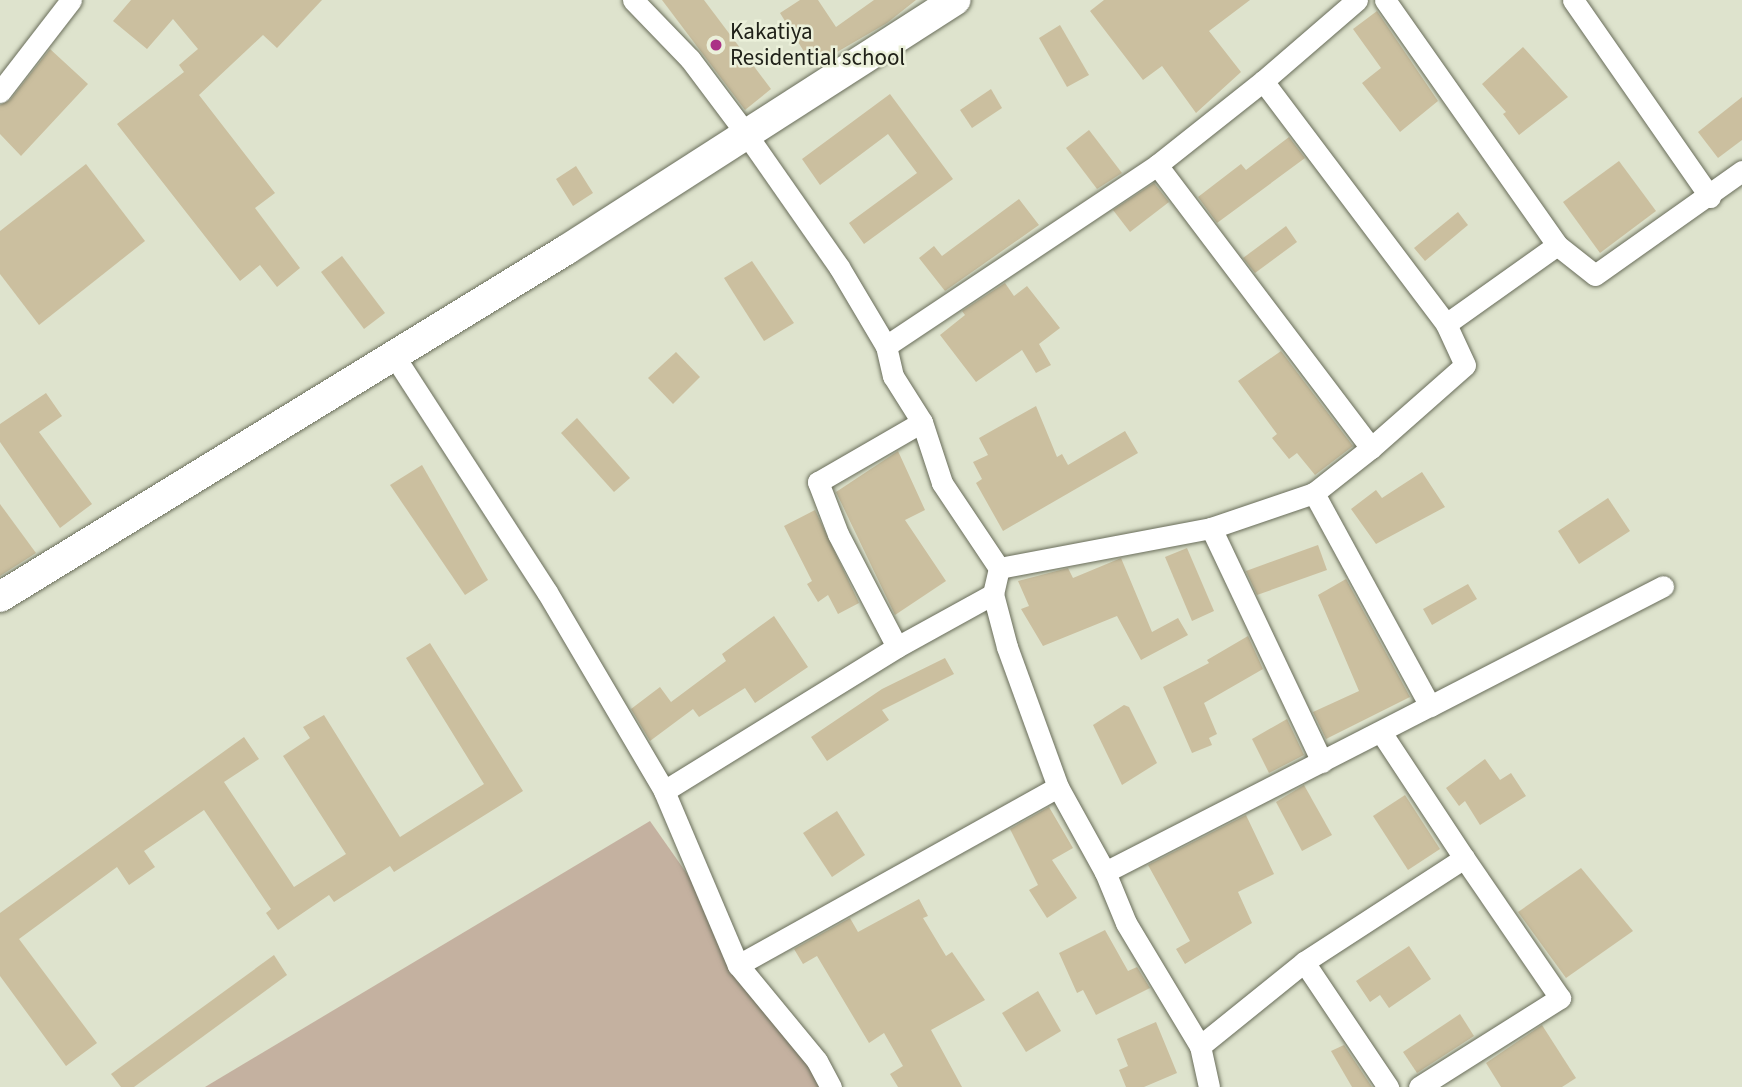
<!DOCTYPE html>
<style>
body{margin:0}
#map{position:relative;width:1742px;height:1087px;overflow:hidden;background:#dee3cd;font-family:"Source Sans 3",sans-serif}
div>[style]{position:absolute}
.green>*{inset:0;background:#c4b1a0}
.building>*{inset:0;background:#cbbf9f}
.roads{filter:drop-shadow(0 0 2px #696d5a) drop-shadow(0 0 2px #696d5a)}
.street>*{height:21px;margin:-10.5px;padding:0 10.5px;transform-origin:10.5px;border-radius:10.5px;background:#fff}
.secondary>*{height:30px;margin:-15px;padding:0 15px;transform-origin:15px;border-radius:15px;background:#fff}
.dots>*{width:19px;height:19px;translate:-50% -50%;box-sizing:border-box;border:4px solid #ebf0da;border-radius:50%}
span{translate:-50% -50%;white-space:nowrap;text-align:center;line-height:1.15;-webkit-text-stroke:5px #ebf0da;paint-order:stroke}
.poi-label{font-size:23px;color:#202119}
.left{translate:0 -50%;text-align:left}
</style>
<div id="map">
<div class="green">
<div style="clip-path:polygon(650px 821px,837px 1087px,205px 1087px)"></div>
</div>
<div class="building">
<div style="clip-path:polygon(131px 0,322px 0,277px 48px,263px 35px,199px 95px,275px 193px,255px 208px,300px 268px,277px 287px,260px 265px,240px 281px,117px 124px,184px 72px,179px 65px,198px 49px,173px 19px,147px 49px,113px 21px)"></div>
<div style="clip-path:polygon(662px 0,704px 0,771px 89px,745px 110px)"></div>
<div style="clip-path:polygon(800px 0,818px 0,836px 27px,874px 0,916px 0,887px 23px,813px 66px,780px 13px)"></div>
<div style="clip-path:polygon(1104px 0,1250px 0,1209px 31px,1241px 72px,1196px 113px,1162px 66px,1143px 80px,1090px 11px)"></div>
<div style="clip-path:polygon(1377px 11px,1438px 101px,1400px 132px,1362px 83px,1381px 68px,1353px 29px)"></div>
<div style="clip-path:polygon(1060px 25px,1089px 75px,1067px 87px,1039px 38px)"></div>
<div style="clip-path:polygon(1523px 47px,1568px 97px,1519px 135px,1503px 114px,1506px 112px,1482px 84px)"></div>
<div style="clip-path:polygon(50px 49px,88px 84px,21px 156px,0 134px,0 105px,10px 100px)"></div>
<div style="clip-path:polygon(991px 89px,1002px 108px,972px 128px,960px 110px)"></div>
<div style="clip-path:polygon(890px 94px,953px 179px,864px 244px,849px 223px,917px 173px,888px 134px,820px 185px,802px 159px)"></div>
<div style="clip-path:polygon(1742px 97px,1742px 140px,1718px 158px,1698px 132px)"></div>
<div style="clip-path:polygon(1089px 130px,1122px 173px,1097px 189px,1066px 148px)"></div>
<div style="clip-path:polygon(1289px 137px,1305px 158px,1217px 223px,1198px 197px,1241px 164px,1246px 170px)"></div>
<div style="clip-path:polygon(1619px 161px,1656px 211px,1600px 253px,1563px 202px)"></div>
<div style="clip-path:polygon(86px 164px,145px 241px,39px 325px,0 274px,0 231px)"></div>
<div style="clip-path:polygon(576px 166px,593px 193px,573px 206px,556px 179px)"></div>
<div style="clip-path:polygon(1154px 183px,1169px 202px,1130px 232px,1113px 210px)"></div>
<div style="clip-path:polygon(1019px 199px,1039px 225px,945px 291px,919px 258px,934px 246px,942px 256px)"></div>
<div style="clip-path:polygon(1458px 212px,1468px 225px,1425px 261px,1414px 248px)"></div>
<div style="clip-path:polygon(1286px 226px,1297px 242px,1255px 273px,1243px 258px)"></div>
<div style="clip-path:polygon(342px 256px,385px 313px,364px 329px,321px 272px)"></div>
<div style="clip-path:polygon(752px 261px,794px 323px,764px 341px,724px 278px)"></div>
<div style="clip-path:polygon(1005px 283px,1014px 296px,1027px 286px,1060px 328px,1039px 344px,1051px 365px,1036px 373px,1022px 350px,976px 382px,940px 335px,965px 315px,962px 311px)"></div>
<div style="clip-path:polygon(1281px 351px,1353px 446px,1315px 475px,1297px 453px,1289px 459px,1272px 438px,1277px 434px,1238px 381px)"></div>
<div style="clip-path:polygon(676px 352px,700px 377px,673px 404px,648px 378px)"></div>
<div style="clip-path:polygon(46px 393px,62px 416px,39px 432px,92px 504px,60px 528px,0 442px,0 424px)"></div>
<div style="clip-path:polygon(1036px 406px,1057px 457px,1062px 454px,1068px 465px,1125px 431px,1138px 453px,1003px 531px,976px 483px,982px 479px,973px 462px,988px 455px,979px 438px)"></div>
<div style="clip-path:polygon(577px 418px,630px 478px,614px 492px,561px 433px)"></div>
<div style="clip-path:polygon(898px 451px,925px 510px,905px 520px,946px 581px,895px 615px,836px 492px)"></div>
<div style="clip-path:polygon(422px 465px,488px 580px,465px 595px,390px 485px)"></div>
<div style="clip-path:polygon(1422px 472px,1445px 507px,1376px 544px,1351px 509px,1376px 490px,1382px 498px)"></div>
<div style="clip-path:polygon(1608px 498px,1630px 531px,1579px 564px,1558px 531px)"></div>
<div style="clip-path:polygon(0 504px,36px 553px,0 576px)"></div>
<div style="clip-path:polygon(815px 510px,859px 603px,838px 614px,828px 595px,818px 602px,807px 584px,812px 581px,784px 526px)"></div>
<div style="clip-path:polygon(1318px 545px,1327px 570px,1257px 595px,1246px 571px)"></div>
<div style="clip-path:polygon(1187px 548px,1214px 611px,1192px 621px,1165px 557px)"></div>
<div style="clip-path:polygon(1121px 558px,1152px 632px,1178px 618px,1188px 635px,1141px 660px,1117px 616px,1043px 646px,1021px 609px,1029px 606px,1018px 581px,1068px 568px,1073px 578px)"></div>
<div style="clip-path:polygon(1346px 579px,1410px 697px,1326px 739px,1313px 712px,1359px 691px,1318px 595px)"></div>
<div style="clip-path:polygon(1468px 584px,1477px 599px,1432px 625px,1423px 609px)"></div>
<div style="clip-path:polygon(774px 616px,808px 667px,755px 703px,745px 688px,699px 717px,693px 709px,650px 741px,631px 709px,660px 687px,671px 702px,726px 661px,722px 654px)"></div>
<div style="clip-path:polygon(1248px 636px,1263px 669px,1204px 703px,1217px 734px,1209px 738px,1212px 745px,1192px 753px,1163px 687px,1209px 663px,1207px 660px)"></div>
<div style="clip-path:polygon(430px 643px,523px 791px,394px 872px,390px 866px,334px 902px,329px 895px,278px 930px,266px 913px,271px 909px,204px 810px,144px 851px,155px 867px,129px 885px,117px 867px,19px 939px,97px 1043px,66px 1066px,0 976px,0 913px,244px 737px,259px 759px,224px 782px,294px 887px,346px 854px,283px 756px,310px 738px,303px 727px,324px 715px,400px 837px,484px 784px,406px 658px)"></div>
<div style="clip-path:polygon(945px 658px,954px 674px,882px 710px,889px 720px,827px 761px,811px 737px,882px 689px)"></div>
<div style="clip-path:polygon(1124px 705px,1129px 707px,1157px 763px,1122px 785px,1093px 725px)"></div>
<div style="clip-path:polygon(1287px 719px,1304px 755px,1269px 773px,1252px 739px)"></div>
<div style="clip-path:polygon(1485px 759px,1500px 780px,1511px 773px,1526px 796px,1480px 825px,1465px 801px,1459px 806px,1446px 788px)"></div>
<div style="clip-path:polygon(1304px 785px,1332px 835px,1302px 851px,1276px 802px)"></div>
<div style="clip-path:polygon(1405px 795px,1440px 849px,1408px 870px,1373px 816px)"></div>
<div style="clip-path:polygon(1049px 807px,1073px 848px,1052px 860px,1077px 898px,1047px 918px,1029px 890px,1038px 885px,1010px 829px)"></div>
<div style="clip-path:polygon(837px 811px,865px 855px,832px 877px,803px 833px)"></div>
<div style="clip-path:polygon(1246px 815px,1274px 874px,1238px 892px,1252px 923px,1185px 964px,1176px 949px,1190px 941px,1148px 865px)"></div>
<div style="clip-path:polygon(1581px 868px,1633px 931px,1566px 978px,1518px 912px)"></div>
<div style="clip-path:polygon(919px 899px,928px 916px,923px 918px,946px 956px,952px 952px,985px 1000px,931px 1030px,962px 1087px,898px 1087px,890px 1074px,903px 1066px,884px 1033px,869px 1043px,817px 956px,803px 964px,794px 949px,850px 918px,858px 932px)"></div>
<div style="clip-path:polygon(1105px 930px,1128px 971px,1137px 967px,1150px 988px,1096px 1015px,1083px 990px,1077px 993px,1059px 953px)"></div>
<div style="clip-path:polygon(1409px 946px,1431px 979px,1389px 1008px,1380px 995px,1370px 1002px,1356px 981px)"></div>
<div style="clip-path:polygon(274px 955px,287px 975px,134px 1087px,121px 1087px,111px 1074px)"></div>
<div style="clip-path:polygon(1038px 991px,1061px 1031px,1026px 1052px,1002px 1013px)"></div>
<div style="clip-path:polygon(1460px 1014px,1474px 1036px,1417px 1073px,1403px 1052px)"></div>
<div style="clip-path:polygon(1156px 1022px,1177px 1073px,1144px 1087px,1126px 1087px,1119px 1070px,1128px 1066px,1117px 1039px)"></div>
<div style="clip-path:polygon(1542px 1025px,1576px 1078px,1562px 1087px,1501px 1087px,1486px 1063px)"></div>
<div style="clip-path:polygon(1344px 1045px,1372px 1087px,1352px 1087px,1331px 1051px)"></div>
</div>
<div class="roads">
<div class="street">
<div style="left:633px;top:0;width:82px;rotate:46deg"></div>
<div style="left:690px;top:59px;width:95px;rotate:53.1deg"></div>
<div style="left:747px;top:135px;width:161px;rotate:55.1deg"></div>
<div style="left:839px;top:267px;width:92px;rotate:59.3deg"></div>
<div style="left:886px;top:346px;width:31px;rotate:77deg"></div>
<div style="left:893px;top:376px;width:54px;rotate:57.8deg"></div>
<div style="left:922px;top:422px;width:64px;rotate:71.8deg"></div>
<div style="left:942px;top:483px;width:102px;rotate:56.2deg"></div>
<div style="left:999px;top:568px;width:27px;rotate:103deg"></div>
<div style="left:993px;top:594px;width:55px;rotate:75.2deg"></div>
<div style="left:1007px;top:647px;width:149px;rotate:70deg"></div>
<div style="left:1058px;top:787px;width:97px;rotate:61.1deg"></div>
<div style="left:1105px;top:872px;width:55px;rotate:67.6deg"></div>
<div style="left:1126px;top:923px;width:144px;rotate:59deg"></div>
<div style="left:1200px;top:1046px;width:42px;rotate:77.6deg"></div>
<div style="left:1357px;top:0;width:124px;rotate:139.2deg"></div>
<div style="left:1263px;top:81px;width:304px;rotate:53deg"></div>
<div style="left:1446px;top:324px;width:136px;rotate:-35.4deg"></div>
<div style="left:1385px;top:0;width:299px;rotate:54.9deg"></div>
<div style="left:1557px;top:245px;width:48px;rotate:38.3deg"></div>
<div style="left:1595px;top:275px;width:180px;rotate:-35.3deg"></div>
<div style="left:1573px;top:0;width:240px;rotate:55.2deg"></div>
<div style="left:1263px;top:81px;width:135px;rotate:141.6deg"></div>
<div style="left:1157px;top:165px;width:355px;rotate:52.9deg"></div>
<div style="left:1371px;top:448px;width:125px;rotate:-41.4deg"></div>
<div style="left:1465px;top:365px;width:45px;rotate:-114.9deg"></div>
<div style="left:0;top:92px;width:116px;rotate:-52.3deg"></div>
<div style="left:886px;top:346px;width:326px;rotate:-33.7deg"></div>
<div style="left:393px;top:354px;width:283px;rotate:57.1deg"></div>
<div style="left:547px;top:592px;width:231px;rotate:59.5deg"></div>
<div style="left:664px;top:791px;width:274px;rotate:-31.7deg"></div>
<div style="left:897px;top:647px;width:110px;rotate:-28.9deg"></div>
<div style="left:1211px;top:528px;width:259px;rotate:64.6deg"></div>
<div style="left:999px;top:568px;width:216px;rotate:-10.7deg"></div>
<div style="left:1211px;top:528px;width:109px;rotate:-18.8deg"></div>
<div style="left:1314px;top:493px;width:73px;rotate:-38.3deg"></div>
<div style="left:897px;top:647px;width:127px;rotate:-117.6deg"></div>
<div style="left:838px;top:534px;width:56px;rotate:-111deg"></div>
<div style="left:818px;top:482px;width:120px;rotate:-30deg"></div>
<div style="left:1430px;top:706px;width:262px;rotate:-27.2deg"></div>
<div style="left:664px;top:791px;width:189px;rotate:67deg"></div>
<div style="left:738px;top:965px;width:124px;rotate:50.5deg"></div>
<div style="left:817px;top:1061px;width:30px;rotate:62deg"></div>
<div style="left:1105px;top:872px;width:365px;rotate:-27.1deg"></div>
<div style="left:1430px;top:706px;width:243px;rotate:-118.6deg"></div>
<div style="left:1304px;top:962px;width:151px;rotate:56.1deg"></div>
<div style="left:738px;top:965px;width:366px;rotate:-29.1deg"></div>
<div style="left:1200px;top:1046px;width:134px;rotate:-38.9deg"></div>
<div style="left:1304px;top:962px;width:191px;rotate:-33deg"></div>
<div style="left:1464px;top:858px;width:151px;rotate:-123.4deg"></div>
<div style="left:1419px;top:1087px;width:167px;rotate:-32.3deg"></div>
<div style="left:1560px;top:998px;width:170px;rotate:-124.4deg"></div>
</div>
<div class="secondary">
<div style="left:0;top:597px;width:664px;rotate:-31.51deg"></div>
<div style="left:566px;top:250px;width:463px;rotate:-32.7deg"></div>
</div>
</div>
<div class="dots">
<div style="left:716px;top:45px;background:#ab3186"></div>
</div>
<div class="poi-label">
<span class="left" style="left:730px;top:45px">Kakatiya<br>Residential school</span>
</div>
</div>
